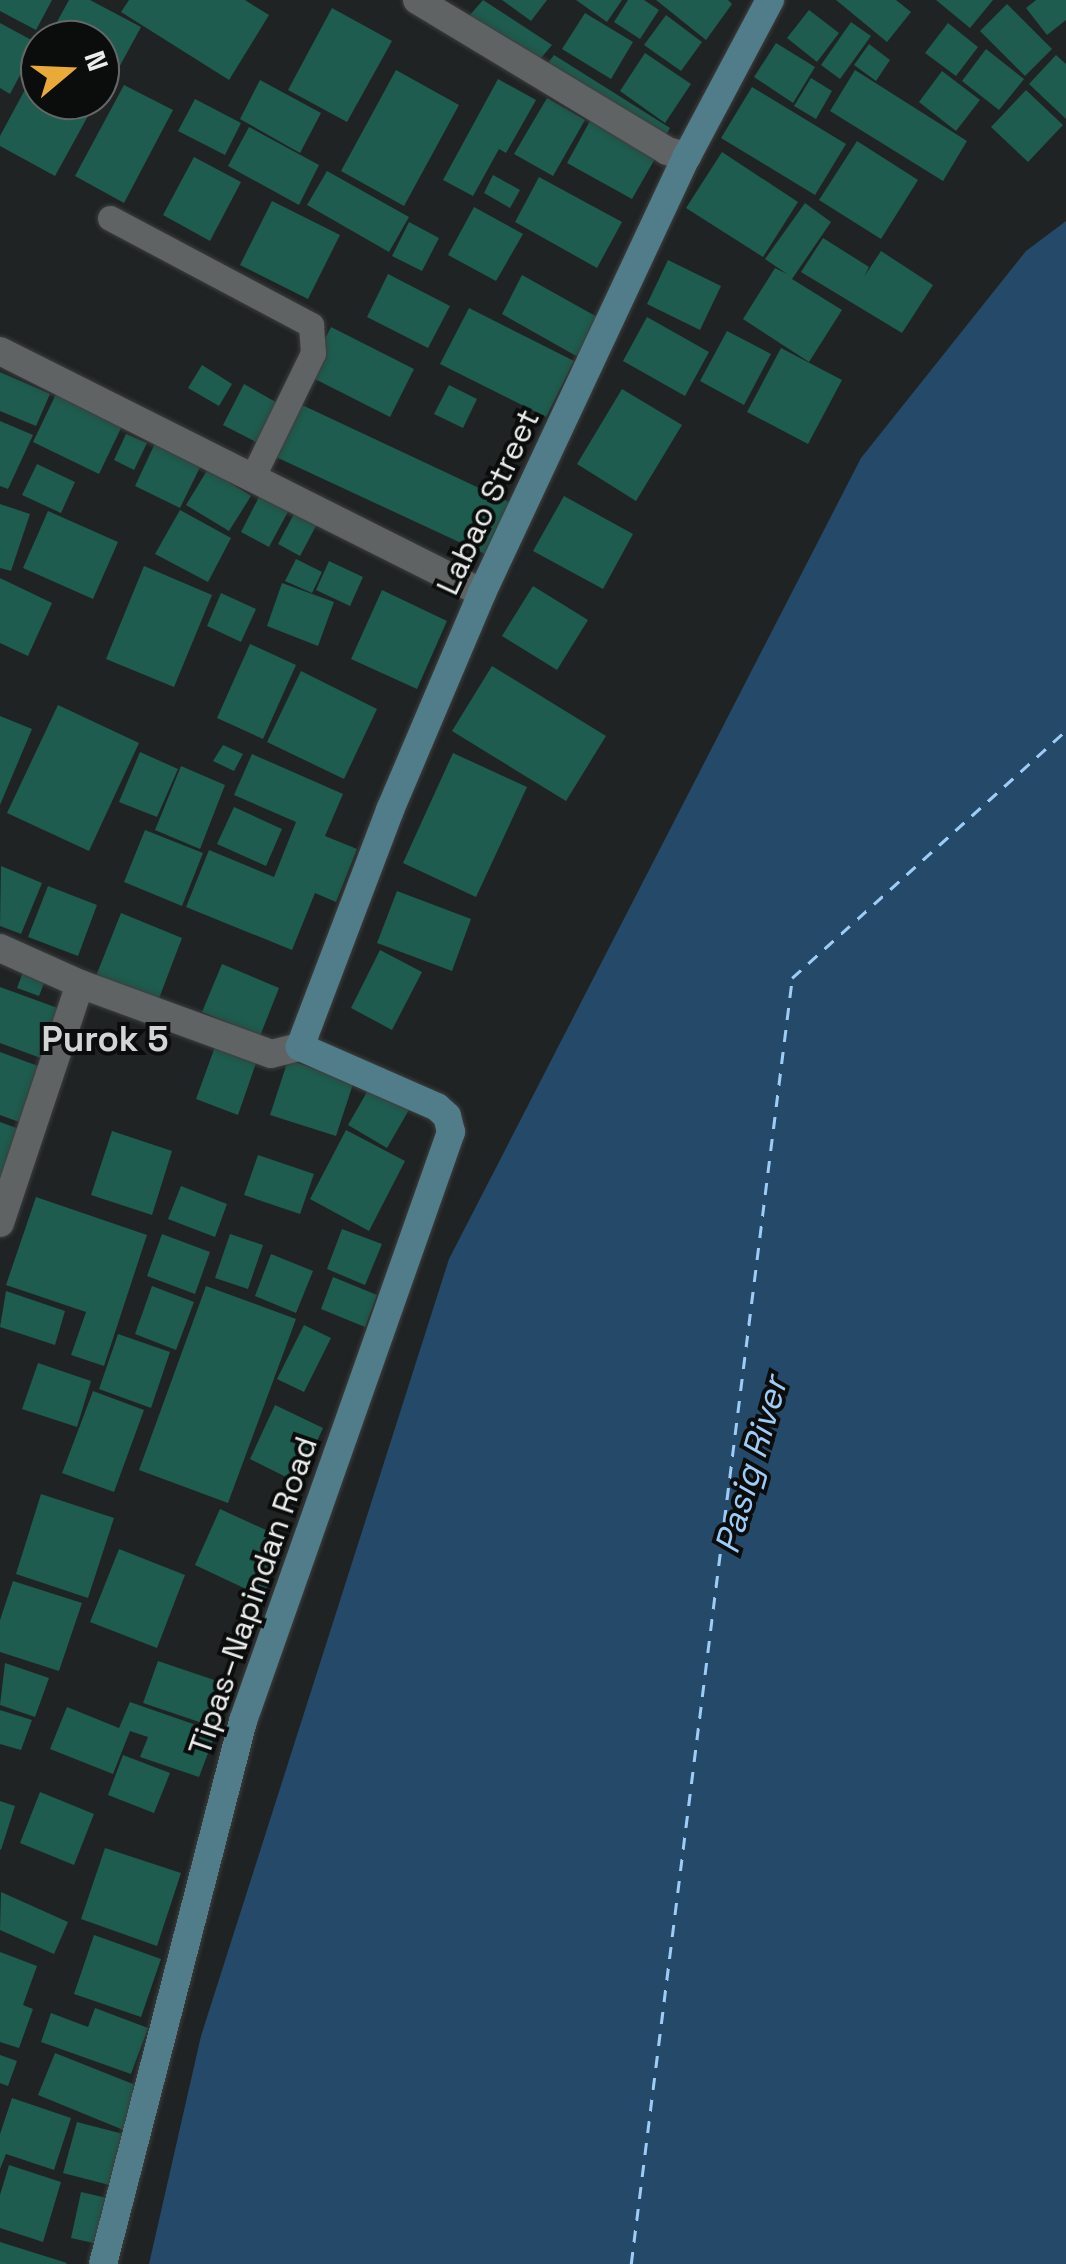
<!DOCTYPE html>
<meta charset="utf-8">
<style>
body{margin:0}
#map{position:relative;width:1066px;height:2264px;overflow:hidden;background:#202323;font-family:"Space Grotesk",sans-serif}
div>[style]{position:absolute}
.water>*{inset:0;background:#254969}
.ferry>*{height:2.5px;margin-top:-1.25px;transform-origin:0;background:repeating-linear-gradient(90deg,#9dccf7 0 12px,transparent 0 22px)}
.building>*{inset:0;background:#1d5c4e}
.roads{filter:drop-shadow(0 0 2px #3c3e3e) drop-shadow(0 0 2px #3c3e3e)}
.service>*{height:25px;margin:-12.5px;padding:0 12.5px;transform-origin:12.5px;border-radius:12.5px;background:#5f6363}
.minor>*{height:28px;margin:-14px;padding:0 14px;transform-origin:14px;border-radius:14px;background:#5f6363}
.secondary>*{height:28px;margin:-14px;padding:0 14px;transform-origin:14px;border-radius:14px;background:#517c89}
span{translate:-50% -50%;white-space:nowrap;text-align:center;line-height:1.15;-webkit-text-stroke:8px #0b0c0c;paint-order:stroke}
.street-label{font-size:32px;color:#ebeded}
.neighbourhood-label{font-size:35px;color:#d1d5d5;font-weight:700}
.water-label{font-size:35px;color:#9dccf7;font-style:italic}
.north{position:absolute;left:20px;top:20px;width:100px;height:100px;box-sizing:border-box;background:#0b0c0c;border:2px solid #656666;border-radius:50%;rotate:71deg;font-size:28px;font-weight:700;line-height:40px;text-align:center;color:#ebeded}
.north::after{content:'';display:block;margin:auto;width:35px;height:45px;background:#eaaa39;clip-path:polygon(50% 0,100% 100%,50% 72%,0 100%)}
</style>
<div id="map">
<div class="water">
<div style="clip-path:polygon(1066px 221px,1066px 2264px,149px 2264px,201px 2036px,449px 1259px,861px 458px,1026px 251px)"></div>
</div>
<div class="ferry">
<div style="left:631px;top:2264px;width:1296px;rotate:-82.86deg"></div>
<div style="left:792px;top:978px;width:370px;rotate:-42.1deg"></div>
</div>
<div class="building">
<div style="clip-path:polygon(0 0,52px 0,36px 30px,0 11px)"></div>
<div style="clip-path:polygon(69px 0,90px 0,141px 27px,103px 97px,100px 40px,47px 40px)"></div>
<div style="clip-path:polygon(129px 0,245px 0,269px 15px,229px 80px,121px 12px)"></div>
<div style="clip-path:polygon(483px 0,552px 45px,536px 64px,469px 16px)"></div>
<div style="clip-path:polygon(502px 0,547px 0,531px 21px)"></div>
<div style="clip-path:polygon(576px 0,622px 0,607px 22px)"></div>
<div style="clip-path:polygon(628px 0,644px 0,659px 10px,640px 39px,614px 22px)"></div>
<div style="clip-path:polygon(656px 0,728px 0,732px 4px,706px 40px)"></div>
<div style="clip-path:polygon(836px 0,896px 0,911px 12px,887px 42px)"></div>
<div style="clip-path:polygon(936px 0,993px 0,970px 28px)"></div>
<div style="clip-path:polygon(1036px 0,1066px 0,1066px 20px,1047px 35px,1026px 8px)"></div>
<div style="clip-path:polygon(1007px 4px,1052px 49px,1025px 76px,980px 31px)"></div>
<div style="clip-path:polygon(332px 8px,392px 41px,347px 122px,288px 90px)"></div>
<div style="clip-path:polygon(809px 10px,839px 33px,817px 62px,787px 38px)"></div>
<div style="clip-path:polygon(585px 13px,633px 42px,611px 79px,562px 49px)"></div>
<div style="clip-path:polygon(666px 15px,702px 42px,681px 71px,644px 45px)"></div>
<div style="clip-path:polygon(851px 22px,871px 36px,840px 79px,821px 65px)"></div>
<div style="clip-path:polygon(0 23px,37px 43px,10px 94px,0 88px)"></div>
<div style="clip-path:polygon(948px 23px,978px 47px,956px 76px,925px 53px)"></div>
<div style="clip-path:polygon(776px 43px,815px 67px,793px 103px,754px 77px)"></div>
<div style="clip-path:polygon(869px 44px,890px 60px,876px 81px,854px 65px)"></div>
<div style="clip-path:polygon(986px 49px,1024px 79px,999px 110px,962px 81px)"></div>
<div style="clip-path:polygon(645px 53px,691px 84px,665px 123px,620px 91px)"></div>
<div style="clip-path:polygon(554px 55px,670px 128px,662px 142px,545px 67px)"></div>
<div style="clip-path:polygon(1056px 55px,1066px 64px,1066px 119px,1029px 84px)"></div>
<div style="clip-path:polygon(396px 70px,459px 105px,404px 206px,341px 171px)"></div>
<div style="clip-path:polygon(855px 70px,967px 141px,943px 181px,830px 111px)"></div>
<div style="clip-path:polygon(942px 71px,980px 100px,956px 131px,919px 102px)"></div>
<div style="clip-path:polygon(811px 78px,832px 91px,816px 119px,794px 106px)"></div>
<div style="clip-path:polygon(498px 79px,536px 100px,506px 153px,499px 149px,473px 196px,443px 180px)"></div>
<div style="clip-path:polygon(260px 80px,321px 113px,300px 153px,240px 119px)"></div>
<div style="clip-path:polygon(28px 84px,40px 90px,40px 100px,58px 100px,88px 116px,55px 176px,0 146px,0 136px)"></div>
<div style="clip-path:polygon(124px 85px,173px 110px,124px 203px,75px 176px)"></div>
<div style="clip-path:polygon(752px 87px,846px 144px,815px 195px,721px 138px)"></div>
<div style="clip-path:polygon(1026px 90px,1063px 125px,1028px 162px,991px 127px)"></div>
<div style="clip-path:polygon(547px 98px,585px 120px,553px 176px,514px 154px)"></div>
<div style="clip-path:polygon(195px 99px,241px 123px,225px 155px,178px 131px)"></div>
<div style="clip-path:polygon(590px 121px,656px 157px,632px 199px,567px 163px)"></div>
<div style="clip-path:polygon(249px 127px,319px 165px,299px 205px,228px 166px)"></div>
<div style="clip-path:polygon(857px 141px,918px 180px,881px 239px,819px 200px)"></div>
<div style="clip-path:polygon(722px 152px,798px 202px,763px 257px,686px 208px)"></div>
<div style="clip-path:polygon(194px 157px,241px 182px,210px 241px,163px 215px)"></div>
<div style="clip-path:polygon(327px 171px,409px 217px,389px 252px,307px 205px)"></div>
<div style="clip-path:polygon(493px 175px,520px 190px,510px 208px,484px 193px)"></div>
<div style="clip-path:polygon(539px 177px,622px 222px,597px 268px,515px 222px)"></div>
<div style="clip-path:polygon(272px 201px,340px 235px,308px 299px,240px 265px)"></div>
<div style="clip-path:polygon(805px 203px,831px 222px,792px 279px,842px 310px,809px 362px,743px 319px,775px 268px,787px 274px,765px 259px)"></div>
<div style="clip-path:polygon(474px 207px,523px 234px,496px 281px,448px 255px)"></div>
<div style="clip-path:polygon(409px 222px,439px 238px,422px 271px,392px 256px)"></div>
<div style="clip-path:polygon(823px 238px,869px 267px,864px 277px,881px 251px,933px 285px,902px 333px,801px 272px)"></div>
<div style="clip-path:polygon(668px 260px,721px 286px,700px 330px,647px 304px)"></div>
<div style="clip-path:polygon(388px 274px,450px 306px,428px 348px,367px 317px)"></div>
<div style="clip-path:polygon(522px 275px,599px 318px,578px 357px,502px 314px)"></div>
<div style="clip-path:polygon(469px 308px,574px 361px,546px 417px,440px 364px)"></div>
<div style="clip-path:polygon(647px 317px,709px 352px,685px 396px,623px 361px)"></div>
<div style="clip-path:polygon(331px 327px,414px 369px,390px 417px,307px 375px)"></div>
<div style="clip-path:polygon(727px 331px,771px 354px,744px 405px,700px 381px)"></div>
<div style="clip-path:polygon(781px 348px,842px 380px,808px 444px,747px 412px)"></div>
<div style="clip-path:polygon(202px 365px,232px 384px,219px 406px,188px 388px)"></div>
<div style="clip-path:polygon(0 372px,50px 394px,36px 426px,0 411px)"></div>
<div style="clip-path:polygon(244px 384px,281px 405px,260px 444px,223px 425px)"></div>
<div style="clip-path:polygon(449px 385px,477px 399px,463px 428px,434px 414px)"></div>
<div style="clip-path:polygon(622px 389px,682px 425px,636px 501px,577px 464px)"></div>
<div style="clip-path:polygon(56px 394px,122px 426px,99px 474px,33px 442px)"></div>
<div style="clip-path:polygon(300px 404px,511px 503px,487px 555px,276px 457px)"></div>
<div style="clip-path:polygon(0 421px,33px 435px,8px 489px,0 486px)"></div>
<div style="clip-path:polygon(126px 434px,147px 443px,134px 470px,114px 460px)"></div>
<div style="clip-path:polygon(158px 437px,204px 459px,180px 508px,135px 486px)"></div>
<div style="clip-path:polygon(37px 464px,75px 482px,61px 513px,22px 495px)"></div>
<div style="clip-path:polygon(208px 469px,251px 496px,229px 531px,186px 505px)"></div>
<div style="clip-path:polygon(261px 493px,290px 508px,269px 547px,241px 532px)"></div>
<div style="clip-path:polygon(564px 496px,633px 534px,603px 589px,533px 551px)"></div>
<div style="clip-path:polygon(0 504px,30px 514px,11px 571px,0 568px)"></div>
<div style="clip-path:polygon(180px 510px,231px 538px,208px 582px,155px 554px)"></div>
<div style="clip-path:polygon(48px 511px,118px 542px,93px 599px,23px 568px)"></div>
<div style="clip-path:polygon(295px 512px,317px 524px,300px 556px,278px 544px)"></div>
<div style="clip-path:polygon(296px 559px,322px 572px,312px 593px,285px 581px)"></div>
<div style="clip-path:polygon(329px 561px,363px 577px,350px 606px,316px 590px)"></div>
<div style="clip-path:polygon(144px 566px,212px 595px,174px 687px,106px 659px)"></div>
<div style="clip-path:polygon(0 578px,52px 603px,28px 656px,0 643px)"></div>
<div style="clip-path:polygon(282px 583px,334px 602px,318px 646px,267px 626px)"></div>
<div style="clip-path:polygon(533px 586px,588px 620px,557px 670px,502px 636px)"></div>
<div style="clip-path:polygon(382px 590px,447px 621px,417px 689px,351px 659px)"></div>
<div style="clip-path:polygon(221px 593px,256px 609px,241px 642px,207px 626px)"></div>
<div style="clip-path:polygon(250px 644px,296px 665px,263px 739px,217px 718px)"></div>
<div style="clip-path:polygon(492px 666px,606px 736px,566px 801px,452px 731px)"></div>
<div style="clip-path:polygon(301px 671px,377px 709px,344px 779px,267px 742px)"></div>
<div style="clip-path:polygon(58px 705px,139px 743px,89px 851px,7px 813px)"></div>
<div style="clip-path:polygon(0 716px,32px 729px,0 805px)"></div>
<div style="clip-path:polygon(223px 745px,243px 754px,234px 771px,213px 761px)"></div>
<div style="clip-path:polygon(140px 752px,178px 769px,157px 817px,119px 802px)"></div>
<div style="clip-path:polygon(453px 753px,527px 787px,476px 897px,403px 863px)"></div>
<div style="clip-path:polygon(252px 754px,343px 794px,325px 836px,357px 849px,336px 902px,315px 893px,292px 950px,186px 907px,209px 850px,274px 877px,296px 822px,234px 795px)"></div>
<div style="clip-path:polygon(181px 766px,225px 785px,200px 849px,155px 830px)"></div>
<div style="clip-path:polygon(234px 807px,282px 829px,266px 866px,217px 844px)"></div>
<div style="clip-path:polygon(145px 830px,203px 853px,182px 906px,124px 882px)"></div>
<div style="clip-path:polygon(1px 866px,42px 883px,21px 934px,0 926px)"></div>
<div style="clip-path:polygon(48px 886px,97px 905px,78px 956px,28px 937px)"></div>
<div style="clip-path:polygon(397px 891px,471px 919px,452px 971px,377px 943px)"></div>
<div style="clip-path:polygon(121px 913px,182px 938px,158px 1001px,96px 976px)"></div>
<div style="clip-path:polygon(380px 950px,422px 972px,392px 1030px,351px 1008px)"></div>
<div style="clip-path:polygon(26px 964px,48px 973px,39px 996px,17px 988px)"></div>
<div style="clip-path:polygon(222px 964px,279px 988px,260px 1036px,202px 1012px)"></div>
<div style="clip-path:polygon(0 987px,63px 1010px,46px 1060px,0 1043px)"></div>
<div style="clip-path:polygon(216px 1044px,257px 1060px,238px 1115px,196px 1099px)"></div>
<div style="clip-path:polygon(0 1052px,49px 1070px,30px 1126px,0 1115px)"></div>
<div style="clip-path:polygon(288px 1060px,354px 1081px,336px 1136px,270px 1115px)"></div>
<div style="clip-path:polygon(371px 1085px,410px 1108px,387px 1148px,348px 1125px)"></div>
<div style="clip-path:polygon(0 1122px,22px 1130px,0 1191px)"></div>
<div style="clip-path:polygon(346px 1130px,405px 1161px,369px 1231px,310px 1199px)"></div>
<div style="clip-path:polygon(112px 1131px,172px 1151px,152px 1215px,91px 1195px)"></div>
<div style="clip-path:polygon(258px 1155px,314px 1174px,300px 1214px,244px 1195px)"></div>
<div style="clip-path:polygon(181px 1186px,227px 1204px,215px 1237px,168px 1219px)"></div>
<div style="clip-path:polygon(36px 1197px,147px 1235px,104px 1366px,71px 1355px,86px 1312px,6px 1285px)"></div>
<div style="clip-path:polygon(342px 1229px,382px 1244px,365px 1285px,327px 1269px)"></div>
<div style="clip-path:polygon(162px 1234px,210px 1252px,195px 1294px,147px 1276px)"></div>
<div style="clip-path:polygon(230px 1234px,263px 1245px,248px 1289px,215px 1278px)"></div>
<div style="clip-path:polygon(271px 1254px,313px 1271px,296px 1313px,255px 1296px)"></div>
<div style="clip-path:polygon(333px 1277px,377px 1295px,365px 1327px,321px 1309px)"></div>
<div style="clip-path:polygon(152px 1286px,194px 1302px,176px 1350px,135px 1334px)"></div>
<div style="clip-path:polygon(206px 1286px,296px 1319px,228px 1503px,139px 1470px)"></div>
<div style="clip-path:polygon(6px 1291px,65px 1311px,55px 1345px,0 1327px)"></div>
<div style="clip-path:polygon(304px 1325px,331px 1338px,304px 1392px,277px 1379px)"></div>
<div style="clip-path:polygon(118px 1334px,170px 1352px,151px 1408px,99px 1389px)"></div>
<div style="clip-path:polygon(38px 1363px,91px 1381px,77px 1427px,22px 1409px)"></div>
<div style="clip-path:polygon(93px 1391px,144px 1410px,114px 1492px,62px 1473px)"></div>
<div style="clip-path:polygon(275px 1405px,323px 1428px,298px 1483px,250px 1459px)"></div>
<div style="clip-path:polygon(41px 1494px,114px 1518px,88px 1598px,16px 1574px)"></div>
<div style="clip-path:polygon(220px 1509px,288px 1540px,263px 1597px,195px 1565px)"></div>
<div style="clip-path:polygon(119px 1549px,185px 1575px,157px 1648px,90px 1622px)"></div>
<div style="clip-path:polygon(13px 1581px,82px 1603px,59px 1671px,0 1652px,0 1620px)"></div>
<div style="clip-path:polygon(158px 1661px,232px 1686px,217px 1728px,143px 1703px)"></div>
<div style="clip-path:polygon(5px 1663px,49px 1678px,35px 1717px,0 1705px)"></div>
<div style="clip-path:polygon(130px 1702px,216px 1732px,199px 1777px,140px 1757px,148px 1737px,130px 1731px,113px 1774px,50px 1749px,67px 1707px,119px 1728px)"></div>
<div style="clip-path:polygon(0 1710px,32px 1720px,21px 1750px,0 1744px)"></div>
<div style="clip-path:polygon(123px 1755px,170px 1773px,154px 1813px,108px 1795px)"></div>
<div style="clip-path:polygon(40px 1792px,94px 1814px,74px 1865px,20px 1843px)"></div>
<div style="clip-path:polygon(0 1801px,15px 1806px,1px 1850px,0 1849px)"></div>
<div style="clip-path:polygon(105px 1848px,181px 1873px,157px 1946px,81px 1919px)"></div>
<div style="clip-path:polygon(1px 1892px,68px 1922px,54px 1954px,0 1930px)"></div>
<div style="clip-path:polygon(94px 1935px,161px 1959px,141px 2017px,74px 1994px)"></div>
<div style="clip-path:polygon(0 1952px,37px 1966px,23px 2005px,33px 2009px,19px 2048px,0 2042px)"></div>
<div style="clip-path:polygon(95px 2008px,148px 2028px,131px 2074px,41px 2042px,51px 2013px,88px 2027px)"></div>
<div style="clip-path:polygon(55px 2053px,143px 2088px,126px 2131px,38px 2095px)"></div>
<div style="clip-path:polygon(0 2055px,17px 2061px,8px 2086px,0 2083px)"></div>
<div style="clip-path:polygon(12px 2098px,71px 2118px,54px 2170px,6px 2154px,0 2169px,0 2134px)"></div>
<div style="clip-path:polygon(77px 2122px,131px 2136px,117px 2187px,63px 2173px)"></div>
<div style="clip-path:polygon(9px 2165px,61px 2182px,43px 2242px,0 2228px,0 2195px)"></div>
<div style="clip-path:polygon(81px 2192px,107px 2198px,98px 2244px,71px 2238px)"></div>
<div style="clip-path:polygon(0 2242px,67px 2263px,66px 2264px,0 2264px)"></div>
</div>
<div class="roads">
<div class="service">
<div style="left:110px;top:218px;width:228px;rotate:28deg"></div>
<div style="left:311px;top:325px;width:28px;rotate:86deg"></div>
<div style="left:313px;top:353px;width:139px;rotate:116deg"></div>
</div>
<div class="minor">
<div style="left:417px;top:0;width:292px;rotate:31.1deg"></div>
<div style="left:667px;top:151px;width:21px;rotate:14deg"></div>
<div style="left:0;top:351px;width:539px;rotate:26.66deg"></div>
<div style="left:0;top:948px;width:88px;rotate:24.2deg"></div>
<div style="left:80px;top:984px;width:203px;rotate:20.1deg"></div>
<div style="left:271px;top:1054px;width:30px;rotate:-14deg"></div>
<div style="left:0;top:1223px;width:252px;rotate:-71.5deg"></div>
</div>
<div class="secondary">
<div style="left:103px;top:2264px;width:561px;rotate:-75.54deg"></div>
<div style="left:243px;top:1721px;width:625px;rotate:-70.55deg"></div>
<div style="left:451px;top:1132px;width:16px;rotate:-104deg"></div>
<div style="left:447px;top:1116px;width:13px;rotate:-138deg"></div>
<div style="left:437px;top:1107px;width:150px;rotate:-156.3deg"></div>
<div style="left:300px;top:1047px;width:254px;rotate:-69.2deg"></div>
<div style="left:390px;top:810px;width:236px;rotate:-67deg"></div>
<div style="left:482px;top:593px;width:483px;rotate:-64.9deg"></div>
<div style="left:687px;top:156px;width:177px;rotate:-62deg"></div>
</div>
</div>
<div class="street-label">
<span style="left:488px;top:502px;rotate:-65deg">Labao Street</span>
<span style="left:253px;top:1596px;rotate:-71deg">Tipas–Napindan Road</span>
</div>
<div class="neighbourhood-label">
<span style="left:105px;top:1039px">Purok 5</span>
</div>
<div class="water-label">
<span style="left:751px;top:1465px;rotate:-74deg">Pasig River</span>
</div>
<div class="north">N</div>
</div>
